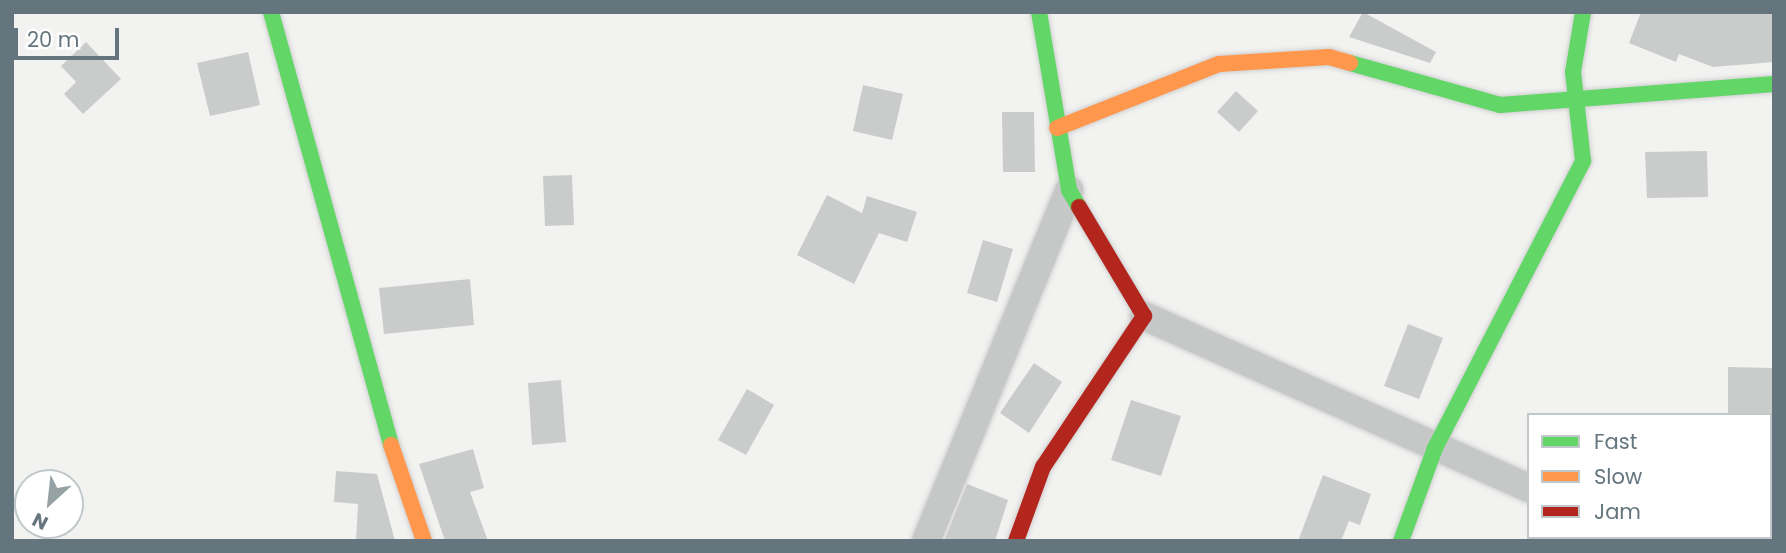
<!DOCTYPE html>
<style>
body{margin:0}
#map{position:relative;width:1786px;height:553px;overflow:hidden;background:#f2f2f1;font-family:Poppins,sans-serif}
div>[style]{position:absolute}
.building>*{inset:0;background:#cacbcb}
.roads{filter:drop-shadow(0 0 2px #d0d0d1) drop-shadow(0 0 2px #d0d0d1)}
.street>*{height:28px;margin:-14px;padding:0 14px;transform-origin:14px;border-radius:14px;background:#c6c8c8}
.fast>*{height:16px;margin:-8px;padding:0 8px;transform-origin:8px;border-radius:8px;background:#63d668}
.slow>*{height:16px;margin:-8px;padding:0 8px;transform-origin:8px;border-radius:8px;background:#ff974d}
.jam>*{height:16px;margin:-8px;padding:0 8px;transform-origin:8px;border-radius:8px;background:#b3261e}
span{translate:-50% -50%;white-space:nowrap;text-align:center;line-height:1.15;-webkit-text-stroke:7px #fff;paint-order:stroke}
.frame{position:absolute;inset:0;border:14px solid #65757e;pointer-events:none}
.legend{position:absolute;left:1527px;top:413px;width:245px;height:126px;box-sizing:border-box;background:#fff;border:2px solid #c1c8cb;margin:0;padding:9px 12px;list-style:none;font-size:21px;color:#65757e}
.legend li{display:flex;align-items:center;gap:14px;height:35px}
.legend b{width:35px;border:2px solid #c1c8cb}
.north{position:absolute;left:14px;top:469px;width:70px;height:70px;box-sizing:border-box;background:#fff;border:2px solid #c1c8cb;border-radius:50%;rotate:207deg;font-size:19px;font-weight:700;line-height:28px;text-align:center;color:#65757e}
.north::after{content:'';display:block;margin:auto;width:24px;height:32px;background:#96a1a6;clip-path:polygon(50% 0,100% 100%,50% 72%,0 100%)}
.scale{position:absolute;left:14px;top:28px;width:105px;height:32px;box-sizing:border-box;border:4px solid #65757e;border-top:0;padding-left:9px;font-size:21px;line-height:24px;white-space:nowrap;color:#65757e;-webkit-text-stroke:5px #fff;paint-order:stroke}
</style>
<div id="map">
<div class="building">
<div style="clip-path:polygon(1363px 12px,1436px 52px,1430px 63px,1349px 37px)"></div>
<div style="clip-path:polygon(1641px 12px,1774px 12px,1774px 62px,1713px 67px,1679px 54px,1676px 62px,1629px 43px)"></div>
<div style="clip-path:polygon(86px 42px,121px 79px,83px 114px,64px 94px,76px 82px,61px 66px)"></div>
<div style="clip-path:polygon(248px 52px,260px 105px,210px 116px,197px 63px)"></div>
<div style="clip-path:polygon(863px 85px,903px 94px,892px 140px,853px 131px)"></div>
<div style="clip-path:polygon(1236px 91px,1258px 111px,1239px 132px,1217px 112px)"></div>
<div style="clip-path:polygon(1002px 112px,1034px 112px,1035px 172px,1003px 172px)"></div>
<div style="clip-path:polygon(1707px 151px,1708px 197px,1647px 198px,1645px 152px)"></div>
<div style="clip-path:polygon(572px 175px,574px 225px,545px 226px,543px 176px)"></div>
<div style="clip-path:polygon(827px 195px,862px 213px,867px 196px,917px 212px,907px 242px,879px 233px,854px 284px,797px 255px)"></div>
<div style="clip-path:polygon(983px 240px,1013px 249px,997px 302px,967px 293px)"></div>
<div style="clip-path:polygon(470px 279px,474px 325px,384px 334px,379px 288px)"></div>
<div style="clip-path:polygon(1408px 324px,1443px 338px,1419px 399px,1384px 386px)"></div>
<div style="clip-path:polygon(1034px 363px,1062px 382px,1029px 433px,1000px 413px)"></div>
<div style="clip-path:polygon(1728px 367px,1774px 368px,1774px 415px,1728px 415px)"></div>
<div style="clip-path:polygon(561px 380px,566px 442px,532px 445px,528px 383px)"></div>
<div style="clip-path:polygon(747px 389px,774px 405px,746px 455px,718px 440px)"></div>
<div style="clip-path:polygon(1131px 400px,1181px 416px,1161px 476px,1111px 460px)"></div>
<div style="clip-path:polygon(473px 449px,484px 488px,470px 492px,488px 541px,445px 541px,419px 464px)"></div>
<div style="clip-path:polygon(336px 471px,377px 474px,395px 541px,356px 541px,358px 504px,334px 502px)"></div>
<div style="clip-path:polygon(1323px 475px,1371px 494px,1360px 525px,1349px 521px,1341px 541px,1298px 541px)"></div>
<div style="clip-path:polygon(967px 484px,1008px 500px,995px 541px,944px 541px)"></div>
</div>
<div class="roads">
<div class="street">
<div style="left:1144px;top:316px;width:422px;rotate:24.1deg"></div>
<div style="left:1683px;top:537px;width:12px;rotate:20deg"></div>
<div style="left:926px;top:541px;width:379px;rotate:-67.8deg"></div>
</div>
<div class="fast">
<div style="left:271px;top:12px;width:449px;rotate:74.5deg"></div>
<div style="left:1039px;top:12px;width:181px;rotate:80.4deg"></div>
<div style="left:1069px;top:190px;width:20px;rotate:60deg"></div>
<div style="left:1350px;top:63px;width:156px;rotate:15.6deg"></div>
<div style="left:1500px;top:105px;width:275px;rotate:-4.4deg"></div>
<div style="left:1401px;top:541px;width:99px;rotate:-69.9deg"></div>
<div style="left:1435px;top:448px;width:323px;rotate:-62.7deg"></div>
<div style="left:1583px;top:161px;width:90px;rotate:-96.4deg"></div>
<div style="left:1573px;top:72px;width:61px;rotate:-80.5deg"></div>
</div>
<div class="slow">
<div style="left:1057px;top:128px;width:174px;rotate:-21.6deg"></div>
<div style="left:1219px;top:64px;width:110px;rotate:-3.6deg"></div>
<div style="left:1329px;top:57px;width:22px;rotate:16deg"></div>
<div style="left:391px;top:445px;width:102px;rotate:71deg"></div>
</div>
<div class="jam">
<div style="left:1016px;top:541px;width:79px;rotate:-70deg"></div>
<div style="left:1043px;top:467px;width:182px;rotate:-56.2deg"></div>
<div style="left:1144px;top:316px;width:127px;rotate:-120.8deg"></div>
</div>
</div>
<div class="frame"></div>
<ul class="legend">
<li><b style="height:9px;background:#63d668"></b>Fast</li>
<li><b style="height:9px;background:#ff974d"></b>Slow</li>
<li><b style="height:9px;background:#b3261e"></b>Jam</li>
</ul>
<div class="north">N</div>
<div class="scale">20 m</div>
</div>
